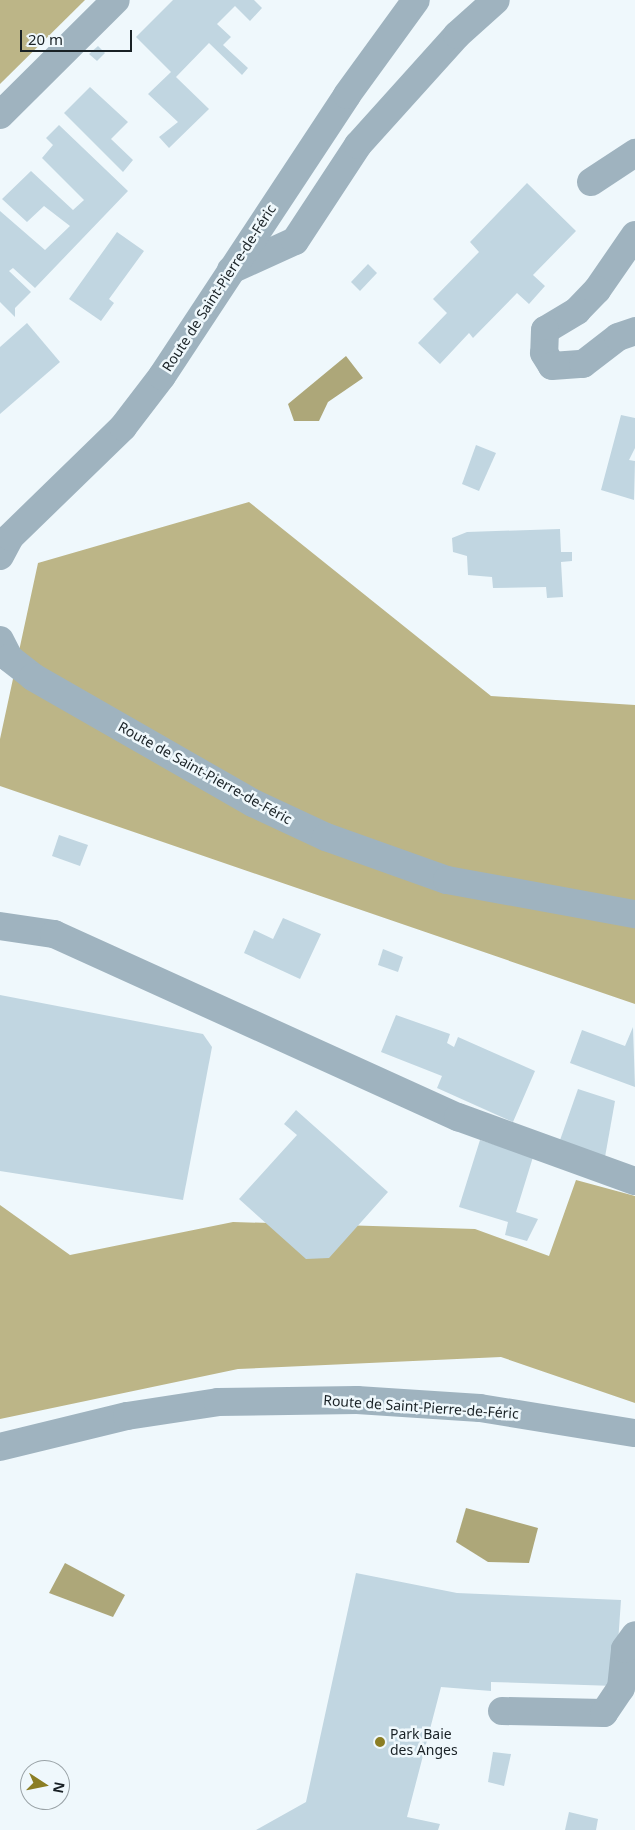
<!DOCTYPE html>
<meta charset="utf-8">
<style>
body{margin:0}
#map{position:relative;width:635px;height:1830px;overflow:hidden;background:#eff8fc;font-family:"Noto Sans",sans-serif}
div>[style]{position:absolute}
.forest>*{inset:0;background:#bcb587}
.water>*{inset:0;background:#ada779}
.building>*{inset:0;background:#c1d6e1}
.minor>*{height:28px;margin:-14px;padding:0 14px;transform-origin:14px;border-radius:14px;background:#9fb3bf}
.dots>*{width:14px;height:14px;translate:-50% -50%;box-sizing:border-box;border:2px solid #eff8fc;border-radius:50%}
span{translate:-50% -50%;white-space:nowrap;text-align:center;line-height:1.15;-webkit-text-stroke:5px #eff8fc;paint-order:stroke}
.street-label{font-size:14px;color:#192125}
.poi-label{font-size:14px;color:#192125}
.left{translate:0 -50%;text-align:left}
.north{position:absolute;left:20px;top:1760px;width:50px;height:50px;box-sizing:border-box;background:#eff8fc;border:1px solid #99a2a6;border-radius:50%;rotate:101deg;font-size:14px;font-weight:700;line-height:20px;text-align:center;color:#192125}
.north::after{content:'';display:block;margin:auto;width:18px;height:22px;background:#8b7e24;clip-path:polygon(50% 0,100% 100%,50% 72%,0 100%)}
.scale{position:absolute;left:20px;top:30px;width:112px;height:22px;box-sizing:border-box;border:2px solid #192125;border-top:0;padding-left:6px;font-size:15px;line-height:18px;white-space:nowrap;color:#192125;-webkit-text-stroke:4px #eff8fc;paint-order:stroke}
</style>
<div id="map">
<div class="forest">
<div style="clip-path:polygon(0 0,85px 0,0 84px)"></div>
<div style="clip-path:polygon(249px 502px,491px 696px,635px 705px,635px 1004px,0 786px,0 739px,38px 563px)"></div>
<div style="clip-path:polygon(576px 1180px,635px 1196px,635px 1403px,501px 1357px,238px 1369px,0 1419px,0 1205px,70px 1255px,233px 1222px,475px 1229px,549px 1256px)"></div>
</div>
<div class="water">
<div style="clip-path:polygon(346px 356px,363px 378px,328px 402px,319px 421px,294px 421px,288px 404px)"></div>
<div style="clip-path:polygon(466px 1508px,538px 1528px,529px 1563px,488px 1562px,456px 1542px)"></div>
<div style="clip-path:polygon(65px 1563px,125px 1595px,113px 1617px,49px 1593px)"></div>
</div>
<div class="building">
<div style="clip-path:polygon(173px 0,254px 0,262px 8px,250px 21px,235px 6px,217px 24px,231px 37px,223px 45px,248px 68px,242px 75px,209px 43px,176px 77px,209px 109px,169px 148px,159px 137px,178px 122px,148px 94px,171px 72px,136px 37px)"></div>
<div style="clip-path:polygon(98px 46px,105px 53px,97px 61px,89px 54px)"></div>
<div style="clip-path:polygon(90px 87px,128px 122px,111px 139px,133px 160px,123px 172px,64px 113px)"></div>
<div style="clip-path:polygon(59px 125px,128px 191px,35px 288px,13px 268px,9px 271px,31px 292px,15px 308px,15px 317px,0 302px,0 211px,45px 250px,70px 226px,44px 206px,27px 222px,2px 199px,31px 171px,73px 210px,84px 200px,42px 158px,53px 145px,46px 138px)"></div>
<div style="clip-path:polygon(527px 183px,576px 231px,533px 275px,545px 286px,529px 304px,517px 293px,473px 338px,469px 333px,440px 364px,418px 343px,447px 313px,433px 299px,479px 252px,470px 242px)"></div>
<div style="clip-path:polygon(117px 232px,144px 251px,109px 299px,114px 303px,101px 321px,69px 299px)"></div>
<div style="clip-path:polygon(368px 264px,377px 273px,360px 291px,351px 282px)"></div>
<div style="clip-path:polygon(27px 323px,60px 362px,0 414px,0 347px)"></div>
<div style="clip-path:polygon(621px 415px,635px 418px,635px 448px,629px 460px,635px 461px,634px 500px,601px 490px)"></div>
<div style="clip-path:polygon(476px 445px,496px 453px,479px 491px,462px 484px)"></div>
<div style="clip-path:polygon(560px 529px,561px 552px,572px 552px,572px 561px,561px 562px,563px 597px,547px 598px,546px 587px,493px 588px,492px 577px,468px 575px,467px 556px,453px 552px,452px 538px,467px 532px)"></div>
<div style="clip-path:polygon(59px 835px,88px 845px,80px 866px,52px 856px)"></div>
<div style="clip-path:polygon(283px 918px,321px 934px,300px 979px,244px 953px,254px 930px,273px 939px)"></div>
<div style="clip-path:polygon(383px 949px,403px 957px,398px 972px,378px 965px)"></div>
<div style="clip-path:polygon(0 995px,203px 1034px,212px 1047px,183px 1200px,0 1171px)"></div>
<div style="clip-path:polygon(396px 1015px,450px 1034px,447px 1043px,454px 1047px,458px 1037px,535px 1071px,513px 1122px,437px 1088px,442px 1076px,381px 1052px)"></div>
<div style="clip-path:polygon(633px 1027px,635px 1087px,570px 1063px,582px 1030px,625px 1046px)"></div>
<div style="clip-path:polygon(578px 1089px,615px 1101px,605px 1157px,559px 1143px)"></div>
<div style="clip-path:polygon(296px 1110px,388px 1192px,329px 1258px,306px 1259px,239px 1199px,297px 1135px,284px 1124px)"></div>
<div style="clip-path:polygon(480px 1140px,533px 1157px,516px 1212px,538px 1219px,527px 1241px,505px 1235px,508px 1222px,459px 1207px)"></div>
<div style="clip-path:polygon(356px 1573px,457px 1593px,621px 1600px,615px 1686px,491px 1682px,491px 1691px,441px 1687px,407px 1817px,440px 1824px,438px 1830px,256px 1830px,306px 1802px)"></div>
<div style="clip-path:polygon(493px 1752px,511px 1754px,504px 1786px,488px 1782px)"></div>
<div style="clip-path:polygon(569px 1812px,598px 1819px,596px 1830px,565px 1830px)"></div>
</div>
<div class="minor">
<div style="left:0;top:115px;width:163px;rotate:-44.8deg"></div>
<div style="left:591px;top:182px;width:53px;rotate:-33.4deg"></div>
<div style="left:635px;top:235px;width:67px;rotate:124.6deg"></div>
<div style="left:597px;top:290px;width:29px;rotate:134deg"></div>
<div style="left:577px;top:311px;width:37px;rotate:149deg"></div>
<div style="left:545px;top:330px;width:23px;rotate:92deg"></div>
<div style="left:544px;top:353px;width:15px;rotate:58deg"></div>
<div style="left:552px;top:366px;width:31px;rotate:-4deg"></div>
<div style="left:583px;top:364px;width:44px;rotate:-37.6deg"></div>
<div style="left:618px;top:337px;width:18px;rotate:-19deg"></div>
<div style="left:231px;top:270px;width:70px;rotate:-24.4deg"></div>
<div style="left:295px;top:241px;width:115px;rotate:-56.7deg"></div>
<div style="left:358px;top:145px;width:148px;rotate:-48deg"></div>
<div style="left:457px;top:35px;width:52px;rotate:-41.9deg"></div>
<div style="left:0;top:556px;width:21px;rotate:-62deg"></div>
<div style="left:10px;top:537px;width:158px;rotate:-44.2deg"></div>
<div style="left:123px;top:427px;width:64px;rotate:-52.6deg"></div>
<div style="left:162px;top:376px;width:336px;rotate:-56.6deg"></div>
<div style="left:347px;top:95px;width:117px;rotate:-54deg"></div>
<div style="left:0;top:640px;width:20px;rotate:63deg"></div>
<div style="left:9px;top:658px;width:31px;rotate:38deg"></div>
<div style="left:33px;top:677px;width:254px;rotate:29.8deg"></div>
<div style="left:253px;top:803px;width:81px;rotate:25deg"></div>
<div style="left:326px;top:837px;width:128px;rotate:19.6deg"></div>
<div style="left:447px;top:880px;width:191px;rotate:10.3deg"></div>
<div style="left:0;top:926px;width:55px;rotate:8.4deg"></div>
<div style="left:54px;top:934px;width:444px;rotate:24.4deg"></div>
<div style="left:458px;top:1117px;width:188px;rotate:19.9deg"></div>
<div style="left:0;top:1447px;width:131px;rotate:-13.7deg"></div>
<div style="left:127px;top:1416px;width:92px;rotate:-8.7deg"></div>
<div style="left:218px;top:1402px;width:139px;rotate:-0.8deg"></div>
<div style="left:357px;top:1400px;width:123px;rotate:3.7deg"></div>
<div style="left:480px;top:1408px;width:157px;rotate:9.2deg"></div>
<div style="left:502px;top:1711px;width:102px;rotate:1.1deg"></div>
<div style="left:604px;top:1713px;width:30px;rotate:-56deg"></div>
<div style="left:621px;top:1688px;width:39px;rotate:-84deg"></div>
<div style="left:625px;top:1649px;width:17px;rotate:-54deg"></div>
</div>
<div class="dots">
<div style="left:380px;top:1742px;background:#8b7e24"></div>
</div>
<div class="street-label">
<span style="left:219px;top:288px;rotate:-57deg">Route de Saint-Pierre-de-Féric</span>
<span style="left:205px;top:773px;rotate:29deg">Route de Saint-Pierre-de-Féric</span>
<span style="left:421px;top:1407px;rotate:4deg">Route de Saint-Pierre-de-Féric</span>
</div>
<div class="poi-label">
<span class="left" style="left:390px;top:1742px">Park Baie<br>des Anges</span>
</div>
<div class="north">N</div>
<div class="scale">20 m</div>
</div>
